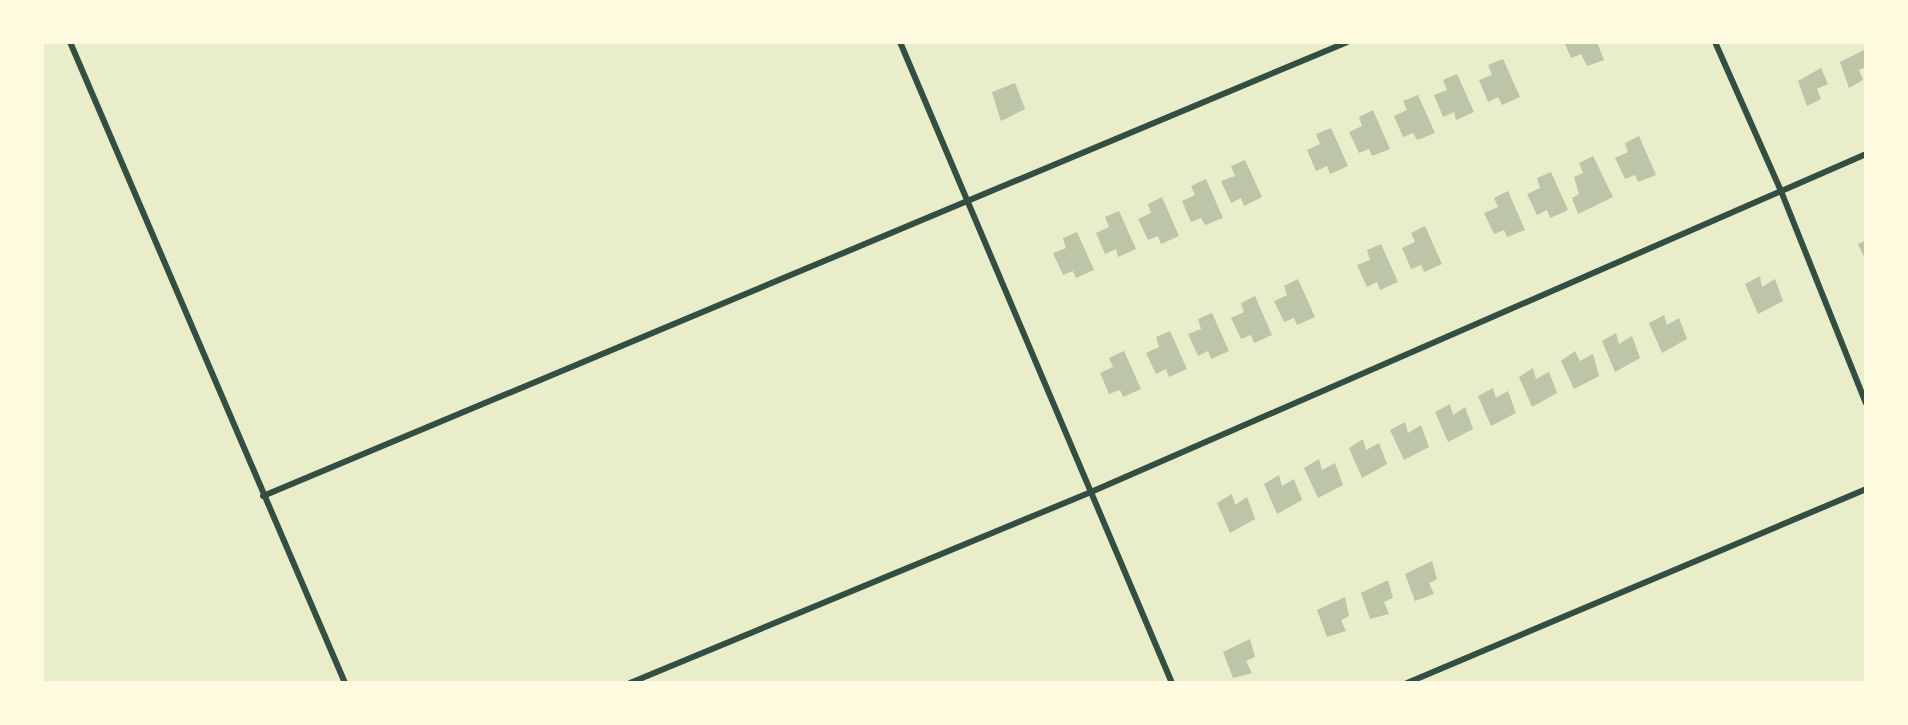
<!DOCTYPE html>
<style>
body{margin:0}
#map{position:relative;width:1908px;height:725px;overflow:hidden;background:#e9edc9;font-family:"Titillium Web",sans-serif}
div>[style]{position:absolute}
.building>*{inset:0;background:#bcc5a7}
.minor>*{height:6px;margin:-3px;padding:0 3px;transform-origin:3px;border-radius:3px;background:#344e41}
span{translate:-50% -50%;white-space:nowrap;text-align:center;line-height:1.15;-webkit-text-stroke:4.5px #fefae0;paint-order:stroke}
.frame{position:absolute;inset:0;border:44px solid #fefae0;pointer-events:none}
</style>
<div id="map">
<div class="building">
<div style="clip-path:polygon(1564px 42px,1597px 42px,1604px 60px,1587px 66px,1581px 54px,1571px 58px)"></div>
<div style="clip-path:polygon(1864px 50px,1866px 67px,1859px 70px,1863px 80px,1849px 88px,1840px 62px)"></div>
<div style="clip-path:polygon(1503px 59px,1520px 97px,1502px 105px,1498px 97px,1488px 102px,1479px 80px,1492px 75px,1488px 65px)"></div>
<div style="clip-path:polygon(1821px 68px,1828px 84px,1817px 89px,1821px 99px,1807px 106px,1798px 81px)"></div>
<div style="clip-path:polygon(1457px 74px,1474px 112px,1456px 120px,1454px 112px,1443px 117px,1434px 95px,1447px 90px,1443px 80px)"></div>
<div style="clip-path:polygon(1015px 83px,1025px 109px,1001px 121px,992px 92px)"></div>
<div style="clip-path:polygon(1418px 95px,1435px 133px,1417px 140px,1413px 133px,1403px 137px,1394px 116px,1407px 110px,1403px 101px)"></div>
<div style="clip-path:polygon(1373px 110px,1390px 149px,1372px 156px,1369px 149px,1359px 153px,1349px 132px,1362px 126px,1359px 117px)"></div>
<div style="clip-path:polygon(1331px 128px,1348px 166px,1330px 174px,1327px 166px,1316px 171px,1307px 150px,1320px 144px,1316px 134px)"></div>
<div style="clip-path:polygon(1639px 136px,1656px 175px,1638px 182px,1635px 175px,1625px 179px,1615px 158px,1628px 152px,1625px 143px)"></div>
<div style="clip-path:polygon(1593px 156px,1613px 197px,1578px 214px,1572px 198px,1579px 194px,1574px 177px,1583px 173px,1579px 163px)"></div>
<div style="clip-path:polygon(1245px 160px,1262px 197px,1244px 206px,1241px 198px,1231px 203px,1221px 181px,1235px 176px,1231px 166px)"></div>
<div style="clip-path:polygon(1551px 172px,1568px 210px,1550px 218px,1547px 210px,1537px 215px,1527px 194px,1540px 188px,1537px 178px)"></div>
<div style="clip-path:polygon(1206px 179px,1223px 218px,1205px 225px,1201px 218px,1191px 222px,1182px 201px,1195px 195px,1191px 186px)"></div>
<div style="clip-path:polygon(1508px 191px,1525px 230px,1507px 237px,1504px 230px,1494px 234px,1484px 213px,1498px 207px,1494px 198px)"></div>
<div style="clip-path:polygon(1162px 197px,1179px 236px,1161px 244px,1158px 236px,1148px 240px,1138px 219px,1151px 213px,1148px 204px)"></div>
<div style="clip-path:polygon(1119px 211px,1136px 249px,1118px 257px,1116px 249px,1105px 254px,1096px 233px,1109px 227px,1105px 217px)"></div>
<div style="clip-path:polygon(1425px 226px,1442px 264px,1424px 272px,1421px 265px,1411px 269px,1402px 248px,1415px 242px,1411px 233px)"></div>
<div style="clip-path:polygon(1077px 232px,1094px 270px,1076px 278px,1073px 271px,1063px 275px,1053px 253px,1066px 248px,1063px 238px)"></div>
<div style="clip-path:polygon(1866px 240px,1866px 261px,1858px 244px)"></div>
<div style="clip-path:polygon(1381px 244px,1398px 282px,1380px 290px,1377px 282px,1367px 287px,1357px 265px,1370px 260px,1367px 250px)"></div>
<div style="clip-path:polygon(1760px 276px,1762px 287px,1775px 279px,1783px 301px,1758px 314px,1745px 284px)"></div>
<div style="clip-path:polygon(1298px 279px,1315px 317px,1297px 325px,1294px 318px,1284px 322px,1274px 301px,1287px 295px,1284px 286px)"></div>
<div style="clip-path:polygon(1255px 296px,1272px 335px,1254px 343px,1251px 335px,1241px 339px,1231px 318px,1244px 312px,1241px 303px)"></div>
<div style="clip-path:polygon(1212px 313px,1229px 351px,1211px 359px,1208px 351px,1198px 356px,1188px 334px,1201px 329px,1198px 319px)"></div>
<div style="clip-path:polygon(1664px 315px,1667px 325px,1679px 318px,1687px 339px,1662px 353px,1649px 323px)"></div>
<div style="clip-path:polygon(1170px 331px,1187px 369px,1169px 377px,1166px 369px,1156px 374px,1146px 353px,1159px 347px,1156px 337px)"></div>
<div style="clip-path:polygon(1616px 333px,1619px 344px,1632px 336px,1640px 358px,1615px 372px,1602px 341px)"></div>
<div style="clip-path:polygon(1124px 351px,1141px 389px,1123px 397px,1120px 390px,1109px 394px,1100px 373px,1113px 367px,1109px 358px)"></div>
<div style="clip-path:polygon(1575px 351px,1580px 361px,1593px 354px,1599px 376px,1574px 389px,1561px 361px)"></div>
<div style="clip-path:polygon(1533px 368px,1536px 379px,1549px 372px,1557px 393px,1532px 407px,1519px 377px)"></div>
<div style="clip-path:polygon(1493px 388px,1496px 398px,1508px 391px,1516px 413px,1491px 426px,1478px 396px)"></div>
<div style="clip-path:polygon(1450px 404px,1453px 415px,1465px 407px,1473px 429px,1448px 442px,1435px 412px)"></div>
<div style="clip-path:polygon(1405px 422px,1408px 433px,1421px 425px,1429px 447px,1404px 460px,1390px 430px)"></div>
<div style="clip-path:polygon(1363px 439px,1366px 450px,1379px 443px,1387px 464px,1362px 478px,1349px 448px)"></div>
<div style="clip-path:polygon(1319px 459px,1322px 470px,1335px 463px,1343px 485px,1318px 498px,1304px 468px)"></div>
<div style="clip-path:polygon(1279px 475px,1282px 486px,1294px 479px,1302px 500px,1277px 514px,1264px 484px)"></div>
<div style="clip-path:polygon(1232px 494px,1235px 505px,1247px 497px,1255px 519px,1230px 533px,1217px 503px)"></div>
<div style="clip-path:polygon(1432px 561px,1437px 579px,1429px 583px,1434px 594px,1415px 601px,1405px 574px)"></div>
<div style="clip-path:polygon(1388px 580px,1393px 598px,1384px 602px,1389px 614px,1370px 619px,1361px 593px)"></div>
<div style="clip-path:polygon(1345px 597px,1349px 616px,1341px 620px,1346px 631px,1327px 637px,1317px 610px)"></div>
<div style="clip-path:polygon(1250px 639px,1255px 657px,1246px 661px,1252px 673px,1233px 678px,1223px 652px)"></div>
</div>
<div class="minor">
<div style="left:70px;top:42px;width:697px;rotate:66.78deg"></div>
<div style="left:900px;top:42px;width:696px;rotate:67.01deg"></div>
<div style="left:1715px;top:42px;width:163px;rotate:66.1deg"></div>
<div style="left:1781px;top:191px;width:228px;rotate:68.2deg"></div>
<div style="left:263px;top:496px;width:1175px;rotate:-22.72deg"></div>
<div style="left:630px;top:683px;width:499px;rotate:-22.5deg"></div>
<div style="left:1091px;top:492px;width:845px;rotate:-23.56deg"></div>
<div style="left:1407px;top:683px;width:498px;rotate:-22.9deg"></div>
</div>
<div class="frame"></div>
</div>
